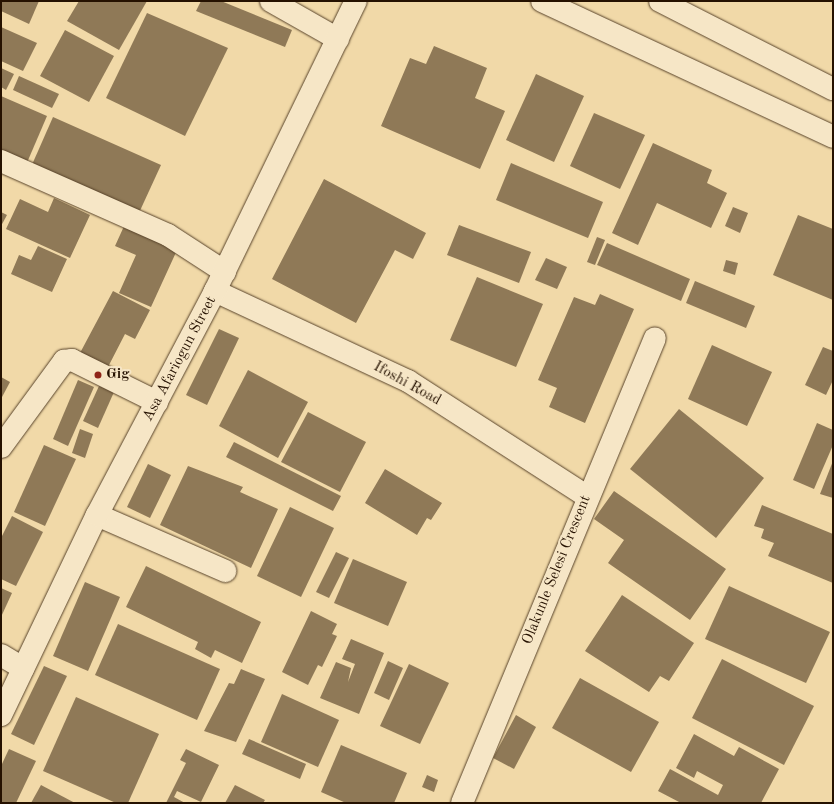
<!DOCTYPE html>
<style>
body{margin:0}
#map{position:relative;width:834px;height:804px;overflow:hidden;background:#f1d9a8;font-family:"Old Standard TT",serif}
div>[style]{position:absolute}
.building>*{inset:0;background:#8f7957}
.roads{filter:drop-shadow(0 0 1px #58432a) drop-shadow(0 0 1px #58432a)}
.minor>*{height:22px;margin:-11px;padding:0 11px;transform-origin:11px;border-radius:11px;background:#f6e6c6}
.dots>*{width:11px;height:11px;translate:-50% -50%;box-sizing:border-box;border:2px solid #f6e6c6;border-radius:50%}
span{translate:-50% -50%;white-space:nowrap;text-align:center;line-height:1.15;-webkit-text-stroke:4px #f6e6c6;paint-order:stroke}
.street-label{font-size:15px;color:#251100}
.poi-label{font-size:15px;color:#251100;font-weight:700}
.left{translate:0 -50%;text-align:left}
.frame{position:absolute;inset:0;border:2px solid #251100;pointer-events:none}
</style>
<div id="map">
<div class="building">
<div style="clip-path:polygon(1px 1px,39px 1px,29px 24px,1px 11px)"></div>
<div style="clip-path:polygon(79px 1px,147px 1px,119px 50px,67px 21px)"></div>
<div style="clip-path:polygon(201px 1px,221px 1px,292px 30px,285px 47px,196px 11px)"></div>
<div style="clip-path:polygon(147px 13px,228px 48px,185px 136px,106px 98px)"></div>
<div style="clip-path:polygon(1px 27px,37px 43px,23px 71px,1px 61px)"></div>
<div style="clip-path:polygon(65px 30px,114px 56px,89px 102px,40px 76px)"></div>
<div style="clip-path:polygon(434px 46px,487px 68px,475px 98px,505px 111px,480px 169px,381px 126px,410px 58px,426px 64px)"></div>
<div style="clip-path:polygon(1px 68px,14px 74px,6px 90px,1px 87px)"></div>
<div style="clip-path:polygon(536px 74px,584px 96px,554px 162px,506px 140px)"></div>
<div style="clip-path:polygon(19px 76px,59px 94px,52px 108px,13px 90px)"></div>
<div style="clip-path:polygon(1px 96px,47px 116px,26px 165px,1px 154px)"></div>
<div style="clip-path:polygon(594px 113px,645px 135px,620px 189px,570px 166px)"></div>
<div style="clip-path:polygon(53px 117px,161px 165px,138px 215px,31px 167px)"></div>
<div style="clip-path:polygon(653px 143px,712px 170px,707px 183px,727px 193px,711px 228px,657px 203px,638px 245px,612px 233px)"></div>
<div style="clip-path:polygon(511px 163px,603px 202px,588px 238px,496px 200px)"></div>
<div style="clip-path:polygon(324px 179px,426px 233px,413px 259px,395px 250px,356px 323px,272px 279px)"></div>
<div style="clip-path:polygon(54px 198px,90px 215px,70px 258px,6px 229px,20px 199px,48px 212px)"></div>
<div style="clip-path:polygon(733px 207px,748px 213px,740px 233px,725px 226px)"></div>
<div style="clip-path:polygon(1px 212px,7px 215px,1px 226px)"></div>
<div style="clip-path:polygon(798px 215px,833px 229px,833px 300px,773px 275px)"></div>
<div style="clip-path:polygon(125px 224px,178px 248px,151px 307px,119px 293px,136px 255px,115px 246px)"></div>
<div style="clip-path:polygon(459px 225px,531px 252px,519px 283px,447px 255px)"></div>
<div style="clip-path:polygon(597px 237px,605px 240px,595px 265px,587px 262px)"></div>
<div style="clip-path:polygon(607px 243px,690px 279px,681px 301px,597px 265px)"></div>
<div style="clip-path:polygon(38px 246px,67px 259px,52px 292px,11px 274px,19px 255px,31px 260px)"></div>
<div style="clip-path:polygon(546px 258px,567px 267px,557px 289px,535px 280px)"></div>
<div style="clip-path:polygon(726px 260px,738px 263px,735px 275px,723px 271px)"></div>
<div style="clip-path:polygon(477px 277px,543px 304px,516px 367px,450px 340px)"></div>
<div style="clip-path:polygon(695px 281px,755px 306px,746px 328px,686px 303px)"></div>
<div style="clip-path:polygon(113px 291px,150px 310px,135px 339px,125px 334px,108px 367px,80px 353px)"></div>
<div style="clip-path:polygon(600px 294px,634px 309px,585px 423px,549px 407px,557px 388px,538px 380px,574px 297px,595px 305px)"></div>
<div style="clip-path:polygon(219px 329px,239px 338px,207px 405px,186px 395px)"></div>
<div style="clip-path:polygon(712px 345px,772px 372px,747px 426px,688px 399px)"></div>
<div style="clip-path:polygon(823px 347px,833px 351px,833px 380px,826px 395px,805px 385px)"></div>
<div style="clip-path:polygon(248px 370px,308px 402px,278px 458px,219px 426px)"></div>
<div style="clip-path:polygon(1px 377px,10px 382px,1px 399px)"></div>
<div style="clip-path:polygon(78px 380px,94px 387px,68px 446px,53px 439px)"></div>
<div style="clip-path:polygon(99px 386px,114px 392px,98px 428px,83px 421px)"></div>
<div style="clip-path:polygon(679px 409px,764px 478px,716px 538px,630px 469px)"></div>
<div style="clip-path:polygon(308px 412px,366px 442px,340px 492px,281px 462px)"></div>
<div style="clip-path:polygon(817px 423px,833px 430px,833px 445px,814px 489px,793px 480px)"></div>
<div style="clip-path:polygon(80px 429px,93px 434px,85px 458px,72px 453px)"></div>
<div style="clip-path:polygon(234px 442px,341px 496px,333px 511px,226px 457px)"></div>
<div style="clip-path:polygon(44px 445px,76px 459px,45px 526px,14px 512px)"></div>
<div style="clip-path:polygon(833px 461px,833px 498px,820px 494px)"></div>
<div style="clip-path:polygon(148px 464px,171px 475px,150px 518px,127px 507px)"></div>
<div style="clip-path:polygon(188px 466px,243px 487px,240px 492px,278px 509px,251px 568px,160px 525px)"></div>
<div style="clip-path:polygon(385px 469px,442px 503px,431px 520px,427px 518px,417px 535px,365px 503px)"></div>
<div style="clip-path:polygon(614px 491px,726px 569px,690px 620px,608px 563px,624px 540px,594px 519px)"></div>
<div style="clip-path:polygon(762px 505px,833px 534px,833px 583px,768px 556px,774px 543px,761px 538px,764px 529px,754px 526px)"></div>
<div style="clip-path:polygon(290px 507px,334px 528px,301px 597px,257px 576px)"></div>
<div style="clip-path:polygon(12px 516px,43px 532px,16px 586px,1px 579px,1px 538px)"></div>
<div style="clip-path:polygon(336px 552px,349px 558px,329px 598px,316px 592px)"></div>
<div style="clip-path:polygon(353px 559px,407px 582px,388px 626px,334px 603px)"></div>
<div style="clip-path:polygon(146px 566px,261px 622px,242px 663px,215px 650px,211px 658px,195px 649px,198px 642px,126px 607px)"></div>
<div style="clip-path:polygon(85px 582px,120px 597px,88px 671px,53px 656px)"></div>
<div style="clip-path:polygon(729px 586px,830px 632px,806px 683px,705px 639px)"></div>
<div style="clip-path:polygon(1px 588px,12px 593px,1px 617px)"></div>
<div style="clip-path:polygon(622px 595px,694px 643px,669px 681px,660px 676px,649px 692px,585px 651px)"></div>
<div style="clip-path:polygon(311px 611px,337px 624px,332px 634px,337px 636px,322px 667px,318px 665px,308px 685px,282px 672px)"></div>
<div style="clip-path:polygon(118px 624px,220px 669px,197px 720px,95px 675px)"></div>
<div style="clip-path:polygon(351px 639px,384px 653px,359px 714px,320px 698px,336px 662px,351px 668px,348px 682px,355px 664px,342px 659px)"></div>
<div style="clip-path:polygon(722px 659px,814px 706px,784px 765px,692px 718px)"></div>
<div style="clip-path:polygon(388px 661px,403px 668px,389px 700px,374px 693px)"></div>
<div style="clip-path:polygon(409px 664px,449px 683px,420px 744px,380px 726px)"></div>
<div style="clip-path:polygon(44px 666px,67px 676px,34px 745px,11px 734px)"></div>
<div style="clip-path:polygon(241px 669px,265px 679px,236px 742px,204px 731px,229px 683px,234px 684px)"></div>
<div style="clip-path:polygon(580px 678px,659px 722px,631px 772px,552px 728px)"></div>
<div style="clip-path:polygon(282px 694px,339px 720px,318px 767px,261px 742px)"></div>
<div style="clip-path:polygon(76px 697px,159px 734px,128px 803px,116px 803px,43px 771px)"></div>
<div style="clip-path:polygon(516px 715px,536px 727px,514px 769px,493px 758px)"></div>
<div style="clip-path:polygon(694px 734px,734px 756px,739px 747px,779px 769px,761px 803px,681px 803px,658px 791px,670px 769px,718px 795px,723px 785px,697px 771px,694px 778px,676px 768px)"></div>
<div style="clip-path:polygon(249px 739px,306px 764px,300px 779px,242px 754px)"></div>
<div style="clip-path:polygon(341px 745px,407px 773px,394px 803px,346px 803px,321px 792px)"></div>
<div style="clip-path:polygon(9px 749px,36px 761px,16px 803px,1px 803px,1px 766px)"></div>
<div style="clip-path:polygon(186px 749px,219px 765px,201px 802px,177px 791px,174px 797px,185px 803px,166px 803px,186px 763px,180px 760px)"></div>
<div style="clip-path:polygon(427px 775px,438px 780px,434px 792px,422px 787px)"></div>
<div style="clip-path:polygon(41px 785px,75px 803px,31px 803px)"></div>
<div style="clip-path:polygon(235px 785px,265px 800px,263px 803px,225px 803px)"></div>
</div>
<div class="roads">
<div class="minor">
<div style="left:271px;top:1px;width:77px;rotate:29.6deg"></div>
<div style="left:542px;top:1px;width:321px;rotate:25deg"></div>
<div style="left:660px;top:1px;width:194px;rotate:27deg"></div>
<div style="left:1px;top:161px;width:183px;rotate:23.9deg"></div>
<div style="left:168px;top:235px;width:68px;rotate:33deg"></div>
<div style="left:215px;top:291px;width:213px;rotate:25deg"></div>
<div style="left:408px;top:381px;width:214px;rotate:32.8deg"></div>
<div style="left:1px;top:447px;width:107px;rotate:-53.8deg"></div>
<div style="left:64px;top:361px;width:8px;rotate:-7deg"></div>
<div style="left:72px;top:360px;width:95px;rotate:26.3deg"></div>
<div style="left:97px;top:515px;width:140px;rotate:23.6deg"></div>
<div style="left:1px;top:655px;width:26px;rotate:31deg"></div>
<div style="left:1px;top:715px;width:222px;rotate:-64.4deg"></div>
<div style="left:97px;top:515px;width:253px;rotate:-62.2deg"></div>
<div style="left:215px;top:291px;width:322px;rotate:-64.1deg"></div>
<div style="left:462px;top:803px;width:503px;rotate:-67.46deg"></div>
</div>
</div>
<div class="dots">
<div style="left:98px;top:375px;background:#8f2418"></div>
</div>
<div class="street-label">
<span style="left:180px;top:359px;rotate:-62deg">Asa Afariogun Street</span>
<span style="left:407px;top:384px;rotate:29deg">Ifoshi Road</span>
<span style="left:557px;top:570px;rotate:-68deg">Olakunle Selesi Crescent</span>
</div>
<div class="poi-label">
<span class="left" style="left:106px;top:375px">Gig</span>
</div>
<div class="frame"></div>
</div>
